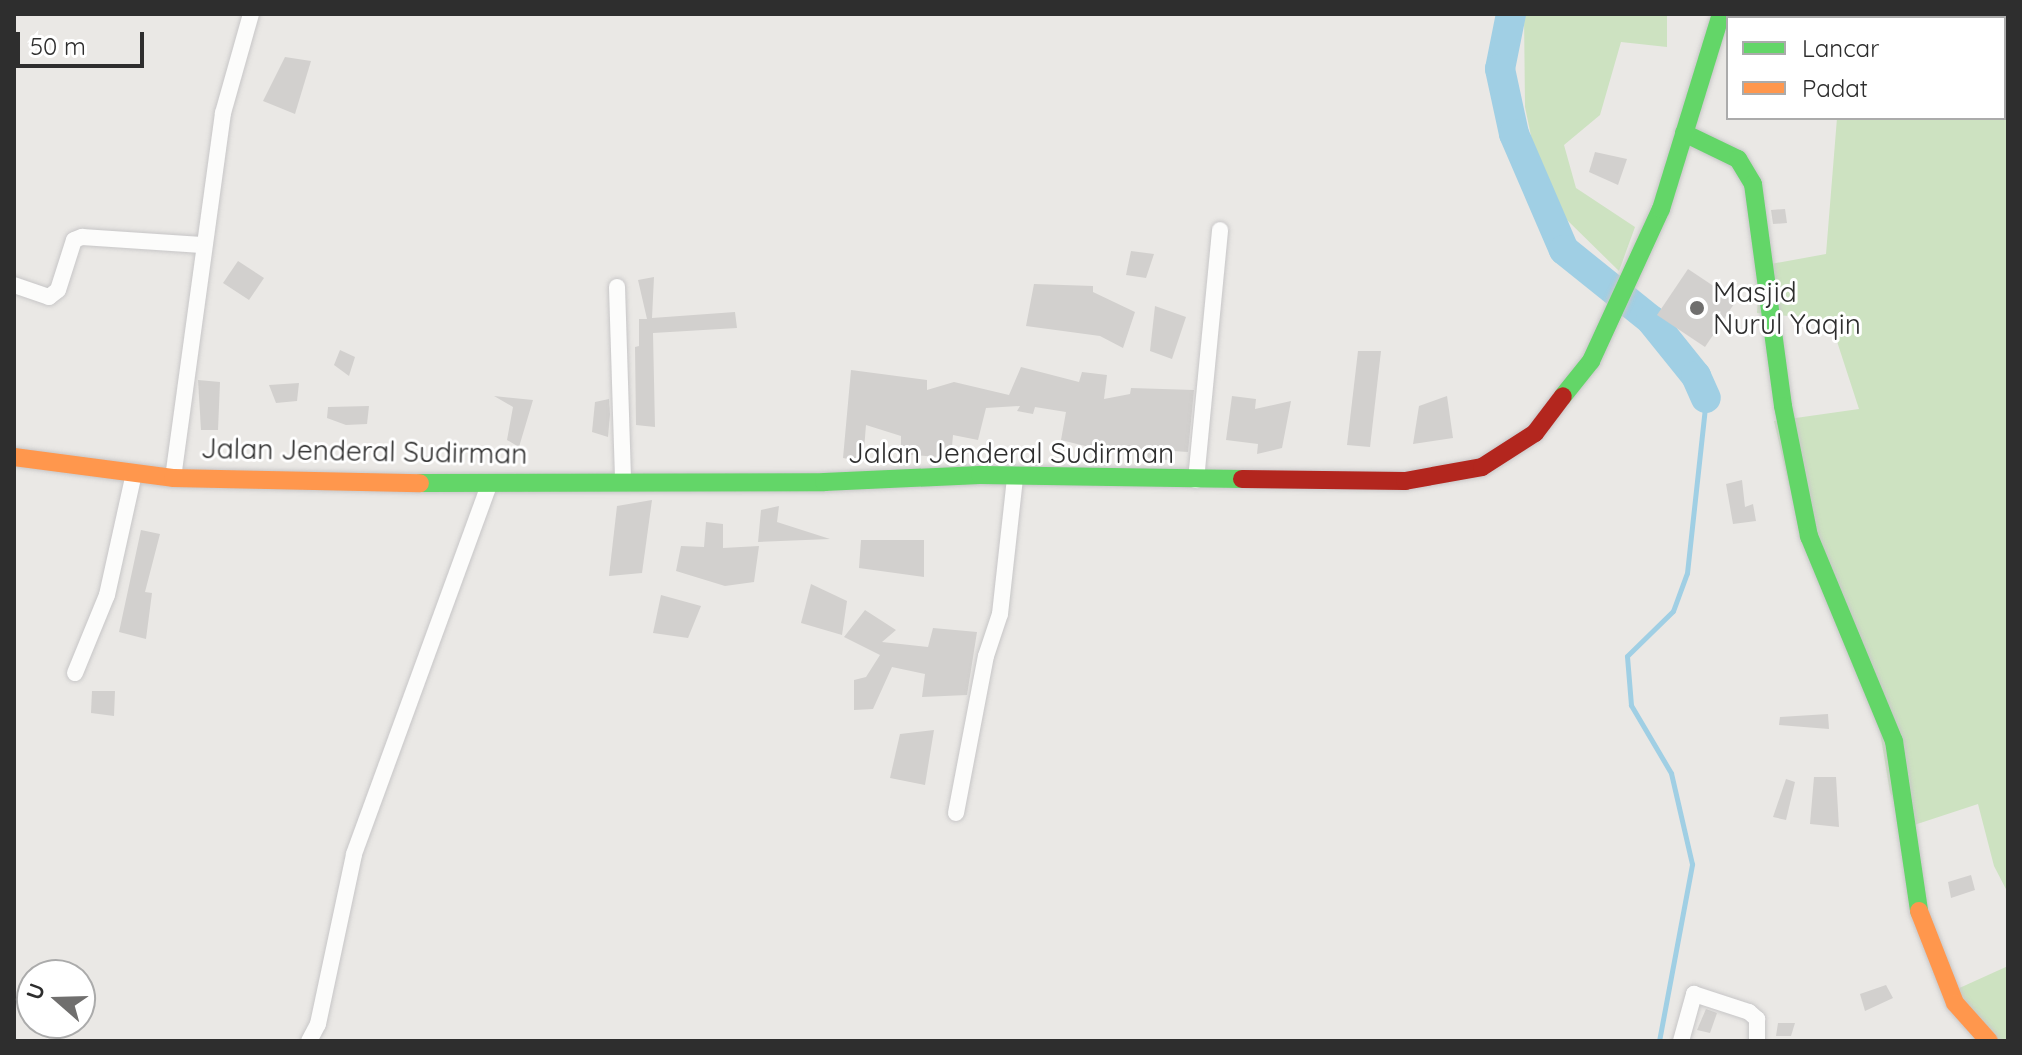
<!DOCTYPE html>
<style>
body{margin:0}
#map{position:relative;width:2022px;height:1055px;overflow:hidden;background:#eae8e5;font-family:Quicksand,sans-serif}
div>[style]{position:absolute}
.green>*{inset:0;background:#cde2c1}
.stream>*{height:5px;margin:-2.5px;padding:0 2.5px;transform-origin:2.5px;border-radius:2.5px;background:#a0cfe4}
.river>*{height:30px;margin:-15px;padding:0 15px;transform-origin:15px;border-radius:15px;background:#a0cfe4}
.building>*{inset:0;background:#d2d0ce}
.roads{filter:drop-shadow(0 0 2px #c7c6c7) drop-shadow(0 0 2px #c7c6c7)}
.street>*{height:16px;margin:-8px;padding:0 8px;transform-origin:8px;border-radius:8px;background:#fcfcfb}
.fast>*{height:18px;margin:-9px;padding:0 9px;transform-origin:9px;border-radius:9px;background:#63d668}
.slow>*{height:18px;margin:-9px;padding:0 9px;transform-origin:9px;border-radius:9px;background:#ff974d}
.jam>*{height:18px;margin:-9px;padding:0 9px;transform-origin:9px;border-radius:9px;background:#b3261e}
.dots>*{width:22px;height:22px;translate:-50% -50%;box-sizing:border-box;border:4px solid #fff;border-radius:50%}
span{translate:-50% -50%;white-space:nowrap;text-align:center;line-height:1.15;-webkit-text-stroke:6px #fff;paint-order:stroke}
.poi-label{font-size:28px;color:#2e2e2e}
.left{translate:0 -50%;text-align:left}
.street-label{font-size:28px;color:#2e2e2e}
.frame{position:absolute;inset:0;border:16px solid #2e2e2e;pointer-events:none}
.legend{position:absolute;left:1726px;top:16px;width:280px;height:104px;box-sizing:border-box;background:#fff;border:2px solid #ababab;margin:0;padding:10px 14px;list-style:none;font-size:24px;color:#2e2e2e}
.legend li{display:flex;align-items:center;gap:16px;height:40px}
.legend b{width:40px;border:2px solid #ababab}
.north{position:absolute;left:16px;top:959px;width:80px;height:80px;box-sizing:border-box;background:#fff;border:2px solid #ababab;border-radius:50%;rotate:290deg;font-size:22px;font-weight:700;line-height:32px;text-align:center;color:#2e2e2e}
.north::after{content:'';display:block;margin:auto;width:28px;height:36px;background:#706f6e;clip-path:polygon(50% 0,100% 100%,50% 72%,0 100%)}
.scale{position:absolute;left:16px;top:32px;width:128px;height:36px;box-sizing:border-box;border:4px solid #2e2e2e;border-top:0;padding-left:10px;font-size:24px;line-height:28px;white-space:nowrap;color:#2e2e2e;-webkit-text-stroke:6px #fff;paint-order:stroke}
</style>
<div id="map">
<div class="green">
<div style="clip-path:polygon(1524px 14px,1667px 14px,1667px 47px,1621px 42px,1600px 115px,1564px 145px,1576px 188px,1635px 227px,1619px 271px,1565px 218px,1536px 160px,1525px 107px)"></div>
<div style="clip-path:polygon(1862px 14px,2008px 14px,2008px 893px,1994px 866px,1978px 804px,1905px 828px,1890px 792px,1869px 666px,1789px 485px,1774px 421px,1859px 409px,1830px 320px,1757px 313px,1760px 266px,1826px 254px,1837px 118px,2004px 118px,2004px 18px,1860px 18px)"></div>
<div style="clip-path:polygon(2008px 966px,2008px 1041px,1999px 1041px,1955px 990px)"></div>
</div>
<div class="stream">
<div style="left:1659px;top:1041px;width:180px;rotate:-79.4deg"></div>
<div style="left:1692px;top:864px;width:93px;rotate:-103deg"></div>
<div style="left:1671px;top:773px;width:79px;rotate:-120.5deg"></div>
<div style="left:1631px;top:705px;width:49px;rotate:-94.7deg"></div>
<div style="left:1627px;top:656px;width:64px;rotate:-44.4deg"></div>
<div style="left:1673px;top:611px;width:40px;rotate:-69.8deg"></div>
<div style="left:1687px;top:573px;width:176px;rotate:-83.8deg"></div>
</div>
<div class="river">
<div style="left:1511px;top:14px;width:56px;rotate:101.3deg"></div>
<div style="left:1500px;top:69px;width:66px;rotate:77.8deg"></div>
<div style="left:1514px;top:134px;width:126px;rotate:66.7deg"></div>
<div style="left:1564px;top:250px;width:112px;rotate:38.8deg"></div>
<div style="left:1651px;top:320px;width:72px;rotate:51.2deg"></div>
<div style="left:1696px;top:376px;width:24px;rotate:66deg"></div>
</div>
<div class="building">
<div style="clip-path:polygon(285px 57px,311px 61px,295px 114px,263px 101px)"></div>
<div style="clip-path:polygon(1595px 152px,1627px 159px,1618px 185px,1589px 172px)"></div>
<div style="clip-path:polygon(1785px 209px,1787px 223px,1773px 224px,1771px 210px)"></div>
<div style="clip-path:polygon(1131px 251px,1154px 254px,1146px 278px,1126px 275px)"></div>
<div style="clip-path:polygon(238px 261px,264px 278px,249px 300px,223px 283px)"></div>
<div style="clip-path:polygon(1688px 269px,1736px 301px,1705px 347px,1657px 315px)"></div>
<div style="clip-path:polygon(654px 277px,652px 318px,735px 312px,737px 328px,653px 333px,655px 427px,636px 425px,635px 347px,639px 346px,639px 319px,647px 319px,638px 280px)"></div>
<div style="clip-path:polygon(1034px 284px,1093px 286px,1093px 292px,1135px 312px,1123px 348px,1100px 336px,1026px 326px)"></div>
<div style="clip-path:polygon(1155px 306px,1186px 317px,1172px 359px,1150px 351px)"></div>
<div style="clip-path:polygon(340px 350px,355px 357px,349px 376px,334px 365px)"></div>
<div style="clip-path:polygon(1358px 351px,1381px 351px,1370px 447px,1347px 445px)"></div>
<div style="clip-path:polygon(1021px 367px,1079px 382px,1082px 372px,1107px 375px,1104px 399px,1130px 394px,1131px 388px,1194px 390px,1188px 452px,1173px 451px,1173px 460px,1134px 459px,1137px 449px,1093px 448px,1061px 440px,1066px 412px,1035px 407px,1033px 414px,1017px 411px,1020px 406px,986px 408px,978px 440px,953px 435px,951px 458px,901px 454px,901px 436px,866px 425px,863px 462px,843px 458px,851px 370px,927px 380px,927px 390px,954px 382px,1009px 395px)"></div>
<div style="clip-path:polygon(198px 380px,220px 382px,218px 430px,201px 430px)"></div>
<div style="clip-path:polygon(299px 383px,297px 401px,276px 403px,269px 385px)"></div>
<div style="clip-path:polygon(494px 396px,533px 400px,519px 447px,507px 440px,513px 407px)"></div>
<div style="clip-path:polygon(1232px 396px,1256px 399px,1255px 409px,1291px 401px,1282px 448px,1257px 454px,1258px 444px,1226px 440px)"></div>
<div style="clip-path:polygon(1447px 396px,1453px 438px,1413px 444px,1419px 406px)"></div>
<div style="clip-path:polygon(609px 399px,610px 414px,608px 437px,592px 432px,595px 402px)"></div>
<div style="clip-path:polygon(369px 406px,367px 424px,346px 425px,327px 418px,328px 407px)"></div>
<div style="clip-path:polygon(1742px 480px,1745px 507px,1753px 504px,1756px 521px,1733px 524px,1726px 484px)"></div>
<div style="clip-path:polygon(652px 500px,642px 573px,609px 576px,617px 506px)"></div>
<div style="clip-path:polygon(779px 506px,777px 522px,830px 539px,758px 542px,761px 510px)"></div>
<div style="clip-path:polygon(706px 522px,723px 524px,723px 548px,759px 546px,754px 582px,725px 586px,676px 571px,681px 546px,704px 547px)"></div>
<div style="clip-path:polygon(141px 530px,160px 534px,145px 592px,152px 593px,146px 639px,119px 632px)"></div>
<div style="clip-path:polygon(861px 540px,924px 540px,924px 577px,859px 568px)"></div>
<div style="clip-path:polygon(811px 584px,847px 601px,842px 635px,801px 623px)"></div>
<div style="clip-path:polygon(661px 595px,701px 606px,688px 638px,653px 633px)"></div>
<div style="clip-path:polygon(865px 610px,896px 630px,882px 642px,928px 647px,933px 628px,977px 632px,967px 695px,922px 697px,925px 674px,892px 667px,873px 709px,854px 710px,854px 680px,866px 677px,880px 655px,844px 637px)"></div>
<div style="clip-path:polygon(92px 691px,115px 691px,114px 716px,91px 713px)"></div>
<div style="clip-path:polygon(1828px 714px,1829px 729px,1779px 725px,1780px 717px)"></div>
<div style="clip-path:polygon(934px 730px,925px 785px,890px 778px,900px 734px)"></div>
<div style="clip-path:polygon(1814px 777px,1836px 777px,1839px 827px,1810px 824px)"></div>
<div style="clip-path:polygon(1786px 779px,1795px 782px,1786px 820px,1773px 817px)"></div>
<div style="clip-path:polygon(1971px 875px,1975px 890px,1951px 898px,1948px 882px)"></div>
<div style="clip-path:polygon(1886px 985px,1893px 998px,1865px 1011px,1860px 994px)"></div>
<div style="clip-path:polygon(1706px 1009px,1717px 1013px,1710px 1033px,1697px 1030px)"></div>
<div style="clip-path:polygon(1778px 1023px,1795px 1023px,1791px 1036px,1776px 1036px)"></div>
</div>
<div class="roads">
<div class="street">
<div style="left:14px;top:285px;width:37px;rotate:19deg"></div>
<div style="left:49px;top:297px;width:11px;rotate:-38deg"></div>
<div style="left:58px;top:290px;width:52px;rotate:-72.3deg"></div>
<div style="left:74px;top:240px;width:9px;rotate:-21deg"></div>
<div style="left:82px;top:237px;width:120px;rotate:3.8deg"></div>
<div style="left:617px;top:287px;width:193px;rotate:88.2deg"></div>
<div style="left:173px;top:478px;width:368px;rotate:-82.2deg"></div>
<div style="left:223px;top:113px;width:103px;rotate:-74.2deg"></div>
<div style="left:1196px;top:480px;width:251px;rotate:-84.5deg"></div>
<div style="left:75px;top:673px;width:84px;rotate:-67.7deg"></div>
<div style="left:107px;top:595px;width:125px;rotate:-77.5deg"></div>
<div style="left:956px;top:813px;width:160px;rotate:-79.2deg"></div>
<div style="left:986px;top:656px;width:44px;rotate:-71.6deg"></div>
<div style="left:1000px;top:614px;width:137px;rotate:-83.7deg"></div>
<div style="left:309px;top:1041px;width:19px;rotate:-62deg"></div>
<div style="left:318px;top:1024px;width:174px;rotate:-78deg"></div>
<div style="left:354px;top:854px;width:395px;rotate:-69.9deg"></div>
<div style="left:1681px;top:1041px;width:49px;rotate:-74.5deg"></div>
<div style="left:1694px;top:994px;width:58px;rotate:18.1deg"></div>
<div style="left:1749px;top:1012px;width:11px;rotate:41deg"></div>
<div style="left:1757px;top:1019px;width:22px;rotate:90deg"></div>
</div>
<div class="fast">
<div style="left:1684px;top:133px;width:60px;rotate:25.7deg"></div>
<div style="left:1738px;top:159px;width:29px;rotate:59deg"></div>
<div style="left:1753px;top:184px;width:224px;rotate:82.3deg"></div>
<div style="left:1783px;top:406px;width:133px;rotate:78.7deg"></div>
<div style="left:1809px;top:536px;width:222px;rotate:67.5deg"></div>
<div style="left:1894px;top:741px;width:172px;rotate:81.6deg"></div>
<div style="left:1563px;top:396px;width:45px;rotate:-51.3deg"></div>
<div style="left:1591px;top:361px;width:167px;rotate:-65.3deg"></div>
<div style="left:1661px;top:209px;width:204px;rotate:-72.9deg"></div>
<div style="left:420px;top:483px;width:404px;rotate:-0.1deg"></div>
<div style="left:824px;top:482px;width:156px;rotate:-2.6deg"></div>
<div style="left:980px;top:475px;width:262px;rotate:0.9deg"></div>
</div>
<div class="slow">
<div style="left:14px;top:457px;width:160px;rotate:7.5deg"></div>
<div style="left:173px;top:478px;width:247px;rotate:1.2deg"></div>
<div style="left:1919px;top:911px;width:99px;rotate:68.6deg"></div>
<div style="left:1955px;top:1003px;width:51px;rotate:48.2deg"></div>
</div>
<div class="jam">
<div style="left:1242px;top:479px;width:163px;rotate:0.7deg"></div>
<div style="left:1405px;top:481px;width:78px;rotate:-10.3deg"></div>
<div style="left:1482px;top:467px;width:63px;rotate:-32.7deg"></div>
<div style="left:1535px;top:433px;width:46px;rotate:-52.9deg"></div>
</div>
</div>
<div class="dots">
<div style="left:1697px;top:308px;background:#706f6e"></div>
</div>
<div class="poi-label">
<span class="left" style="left:1713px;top:308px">Masjid<br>Nurul Yaqin</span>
</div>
<div class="street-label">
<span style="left:364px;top:451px;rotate:1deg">Jalan Jenderal Sudirman</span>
<span style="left:1011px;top:453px">Jalan Jenderal Sudirman</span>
</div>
<div class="frame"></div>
<ul class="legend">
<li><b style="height:10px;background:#63d668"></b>Lancar</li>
<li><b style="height:10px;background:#ff974d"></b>Padat</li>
</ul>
<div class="north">U</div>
<div class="scale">50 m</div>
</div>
